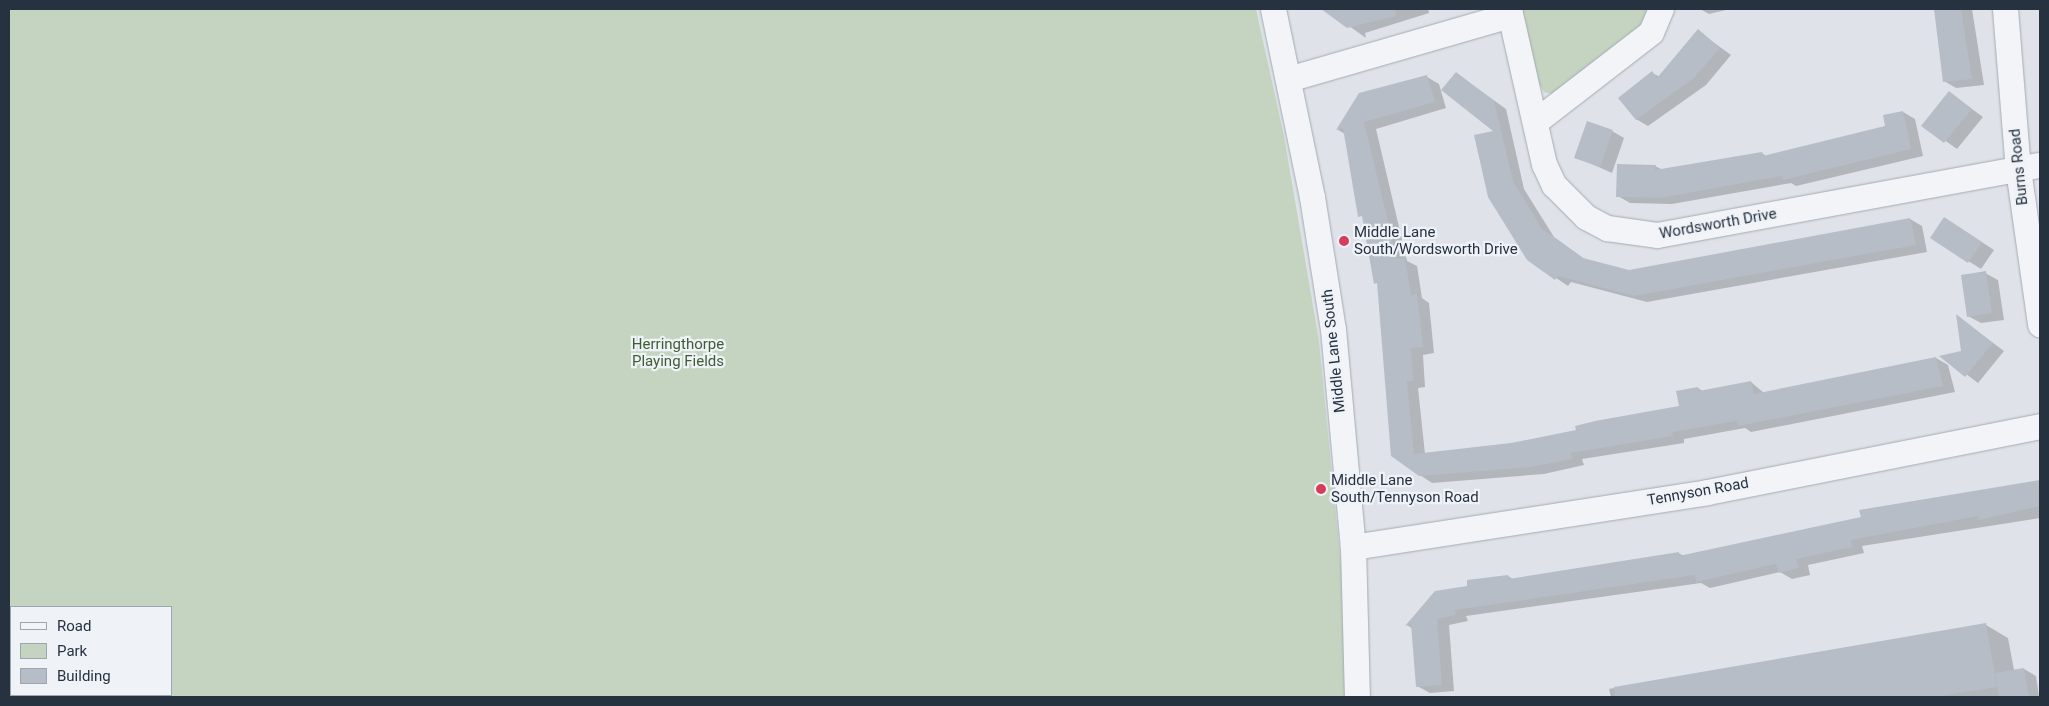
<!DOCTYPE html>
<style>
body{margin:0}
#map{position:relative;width:2049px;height:706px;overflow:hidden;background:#dfe3e9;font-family:Roboto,sans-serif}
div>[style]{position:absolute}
.green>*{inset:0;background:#c5d4c0}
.shadow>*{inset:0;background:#0003}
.building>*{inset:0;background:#b6bdc6}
.roads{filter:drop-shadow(0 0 1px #a4aab3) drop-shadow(0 0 1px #a4aab3)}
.minor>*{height:25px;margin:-12.5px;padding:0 12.5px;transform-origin:12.5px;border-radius:12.5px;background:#f2f4f7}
.dots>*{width:14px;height:14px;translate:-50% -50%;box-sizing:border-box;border:2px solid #eff2f7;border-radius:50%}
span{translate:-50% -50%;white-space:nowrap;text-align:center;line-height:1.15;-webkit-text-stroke:4.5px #eff2f7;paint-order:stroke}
.street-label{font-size:15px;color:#273241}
.poi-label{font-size:15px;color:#273241}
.left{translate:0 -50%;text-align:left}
.park-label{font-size:15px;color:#3d5e34}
.frame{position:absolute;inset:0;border:10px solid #273241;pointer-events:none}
.legend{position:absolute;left:10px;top:606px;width:162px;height:90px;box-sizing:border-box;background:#eff2f7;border:1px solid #9fa5ae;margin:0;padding:6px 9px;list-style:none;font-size:15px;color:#273241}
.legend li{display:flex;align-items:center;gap:10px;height:25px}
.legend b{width:25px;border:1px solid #9fa5ae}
</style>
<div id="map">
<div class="green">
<div style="clip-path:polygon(evenodd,9px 9px,1256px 9px,1284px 136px,1319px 341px,1342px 577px,1347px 697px,9px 697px,9px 9px,11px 607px,171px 607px,171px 695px,11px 695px,11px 607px)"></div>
<div style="clip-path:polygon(1522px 9px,1648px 9px,1643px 27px,1552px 94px,1544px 92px,1537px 80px)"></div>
</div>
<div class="shadow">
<div style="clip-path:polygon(1428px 9px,1429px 13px,1365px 33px,1366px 38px,1325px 9px)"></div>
<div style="clip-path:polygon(1700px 9px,1730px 9px,1709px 14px)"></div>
<div style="clip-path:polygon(1937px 9px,1972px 9px,1984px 85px,1956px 88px,1944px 81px)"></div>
<div style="clip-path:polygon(1698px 31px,1731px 55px,1706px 85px,1648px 126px,1636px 119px,1652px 73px,1660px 77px)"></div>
<div style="clip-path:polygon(1456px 73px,1506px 109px,1524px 189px,1554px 237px,1586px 260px,1629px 271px,1910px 219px,1922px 226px,1927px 252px,1647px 302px,1571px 282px,1568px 286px,1528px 259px,1496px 132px)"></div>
<div style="clip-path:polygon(1427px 77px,1439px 84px,1446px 108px,1376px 129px,1407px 261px,1417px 266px,1422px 298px,1429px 303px,1434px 353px,1423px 355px,1425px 387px,1418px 388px,1425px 454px,1511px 445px,1681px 408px,1698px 388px,1704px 392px,1751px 382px,1764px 393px,1936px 358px,1948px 365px,1955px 392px,1751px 432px,1745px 428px,1684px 439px,1684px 443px,1582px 459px,1584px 465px,1544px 474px,1432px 483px,1420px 475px,1392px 455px,1379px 285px,1353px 162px,1345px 134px,1338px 130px,1360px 94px)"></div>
<div style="clip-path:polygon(1950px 93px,1983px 117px,1957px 149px,1923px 125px)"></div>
<div style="clip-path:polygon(1903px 112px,1915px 119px,1923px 156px,1796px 186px,1791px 183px,1672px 204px,1630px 203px,1618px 196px,1655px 166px,1663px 170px,1762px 153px,1767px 157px,1887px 127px)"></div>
<div style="clip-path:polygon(1612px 131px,1624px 138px,1612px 173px,1576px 157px)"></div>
<div style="clip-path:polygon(1957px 226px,1994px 250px,1981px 269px,1932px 238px)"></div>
<div style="clip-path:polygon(1985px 273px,1998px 280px,2004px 320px,1981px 323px,1968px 316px)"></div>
<div style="clip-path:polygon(1958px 317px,2004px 351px,1978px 383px,1942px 356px,1963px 352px)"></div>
<div style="clip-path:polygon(2040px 481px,2040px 518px,1862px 546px,1864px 553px,1808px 565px,1810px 575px,1792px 579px,1780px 572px,1710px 588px,1701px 583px,1466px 616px,1468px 621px,1449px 625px,1454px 691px,1430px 693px,1417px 686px,1413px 629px,1407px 625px,1469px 587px,1508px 576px,1514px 580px,1678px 553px,1684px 556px)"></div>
<div style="clip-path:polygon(1986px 625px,2008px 638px,2014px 670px,2024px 669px,2036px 676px,2039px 697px,1611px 697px,1609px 689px)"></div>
</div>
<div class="building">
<div style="clip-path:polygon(1321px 9px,1395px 9px,1396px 16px,1347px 28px)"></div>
<div style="clip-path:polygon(1934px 9px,1961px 9px,1972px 79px,1943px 82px)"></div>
<div style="clip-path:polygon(1698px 29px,1720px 48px,1694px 78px,1636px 120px,1618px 98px,1652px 71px,1657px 78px)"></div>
<div style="clip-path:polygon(1456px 72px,1494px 101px,1513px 181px,1542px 229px,1583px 258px,1629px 270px,1910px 218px,1916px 245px,1634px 296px,1558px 276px,1555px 280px,1527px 260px,1488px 197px,1474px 135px,1493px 131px,1441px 90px)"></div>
<div style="clip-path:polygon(1427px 75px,1435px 102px,1364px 122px,1397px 259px,1405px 258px,1411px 295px,1417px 294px,1423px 347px,1411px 348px,1413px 381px,1407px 381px,1414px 454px,1511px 443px,1576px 430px,1575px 426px,1595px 421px,1679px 406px,1676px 391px,1698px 387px,1699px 391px,1751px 381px,1754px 394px,1936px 357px,1943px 386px,1738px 426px,1737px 421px,1672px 432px,1673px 436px,1571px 453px,1572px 459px,1531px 467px,1419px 476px,1391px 456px,1377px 283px,1374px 284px,1362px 216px,1358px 217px,1343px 128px,1336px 130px,1359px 93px)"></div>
<div style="clip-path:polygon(1949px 91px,1972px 109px,1944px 143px,1921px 126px)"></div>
<div style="clip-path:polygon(1903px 111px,1911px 149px,1783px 180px,1782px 176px,1660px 198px,1616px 197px,1617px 164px,1656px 165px,1655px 170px,1762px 152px,1763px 156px,1885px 126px,1883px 115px)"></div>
<div style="clip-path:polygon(1587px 121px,1613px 130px,1600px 167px,1574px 158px)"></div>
<div style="clip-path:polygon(1944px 217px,1982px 242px,1968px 263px,1930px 238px)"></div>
<div style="clip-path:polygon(1986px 271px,1992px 313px,1967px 317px,1961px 275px)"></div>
<div style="clip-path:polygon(1956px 314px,1993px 343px,1965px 377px,1939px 356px,1961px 351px)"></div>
<div style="clip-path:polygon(2040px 480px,2040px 506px,1979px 520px,1978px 516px,1851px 540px,1852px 547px,1796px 559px,1799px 568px,1779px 573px,1776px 564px,1696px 582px,1695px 575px,1455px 610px,1456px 615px,1437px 619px,1442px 685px,1416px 687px,1411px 624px,1405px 626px,1435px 591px,1467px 586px,1467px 580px,1508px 575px,1509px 579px,1679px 552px,1679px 556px,1861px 517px,1859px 510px)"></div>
<div style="clip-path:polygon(1986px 623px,1997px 687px,1935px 697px,1615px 697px,1614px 687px)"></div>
<div style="clip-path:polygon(2024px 668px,2029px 697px,1999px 697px,1995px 673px)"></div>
</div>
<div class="roads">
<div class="minor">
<div style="left:1273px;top:9px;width:192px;rotate:78.3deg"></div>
<div style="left:1312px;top:197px;width:134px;rotate:81deg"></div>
<div style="left:1333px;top:329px;width:219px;rotate:84.8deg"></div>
<div style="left:1353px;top:547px;width:150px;rotate:88.5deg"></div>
<div style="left:1509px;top:9px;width:159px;rotate:77.3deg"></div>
<div style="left:1544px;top:164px;width:23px;rotate:65deg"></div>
<div style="left:1554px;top:185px;width:45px;rotate:45deg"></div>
<div style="left:1586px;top:217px;width:24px;rotate:28deg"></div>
<div style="left:1607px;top:228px;width:50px;rotate:8deg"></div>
<div style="left:1657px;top:235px;width:389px;rotate:-10.4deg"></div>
<div style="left:2005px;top:9px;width:161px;rotate:85.4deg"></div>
<div style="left:2018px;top:169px;width:157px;rotate:81.9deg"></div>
<div style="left:1288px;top:79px;width:231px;rotate:-16.1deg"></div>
<div style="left:1536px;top:121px;width:145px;rotate:-37.7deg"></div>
<div style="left:1651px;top:32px;width:25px;rotate:-67deg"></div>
<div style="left:1353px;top:547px;width:358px;rotate:-8.8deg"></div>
<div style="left:1707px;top:492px;width:339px;rotate:-11.2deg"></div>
</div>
</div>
<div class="dots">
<div style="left:1344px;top:241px;background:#d53d5a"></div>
<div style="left:1321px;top:489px;background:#d53d5a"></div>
</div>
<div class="street-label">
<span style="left:2019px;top:167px;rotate:-96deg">Burns Road</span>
<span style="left:1718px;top:224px;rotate:-10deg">Wordsworth Drive</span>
<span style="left:1334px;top:351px;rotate:-96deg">Middle Lane South</span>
<span style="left:1698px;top:492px;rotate:-10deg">Tennyson Road</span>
</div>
<div class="poi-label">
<span class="left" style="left:1354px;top:241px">Middle Lane<br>South/Wordsworth Drive</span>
<span class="left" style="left:1331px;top:489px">Middle Lane<br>South/Tennyson Road</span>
</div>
<div class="park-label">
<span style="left:678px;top:353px">Herringthorpe<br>Playing Fields</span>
</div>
<div class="frame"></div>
<ul class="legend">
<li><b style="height:6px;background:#f2f4f7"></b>Road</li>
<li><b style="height:14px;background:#c5d4c0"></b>Park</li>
<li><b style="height:14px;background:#b6bdc6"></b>Building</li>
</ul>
</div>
